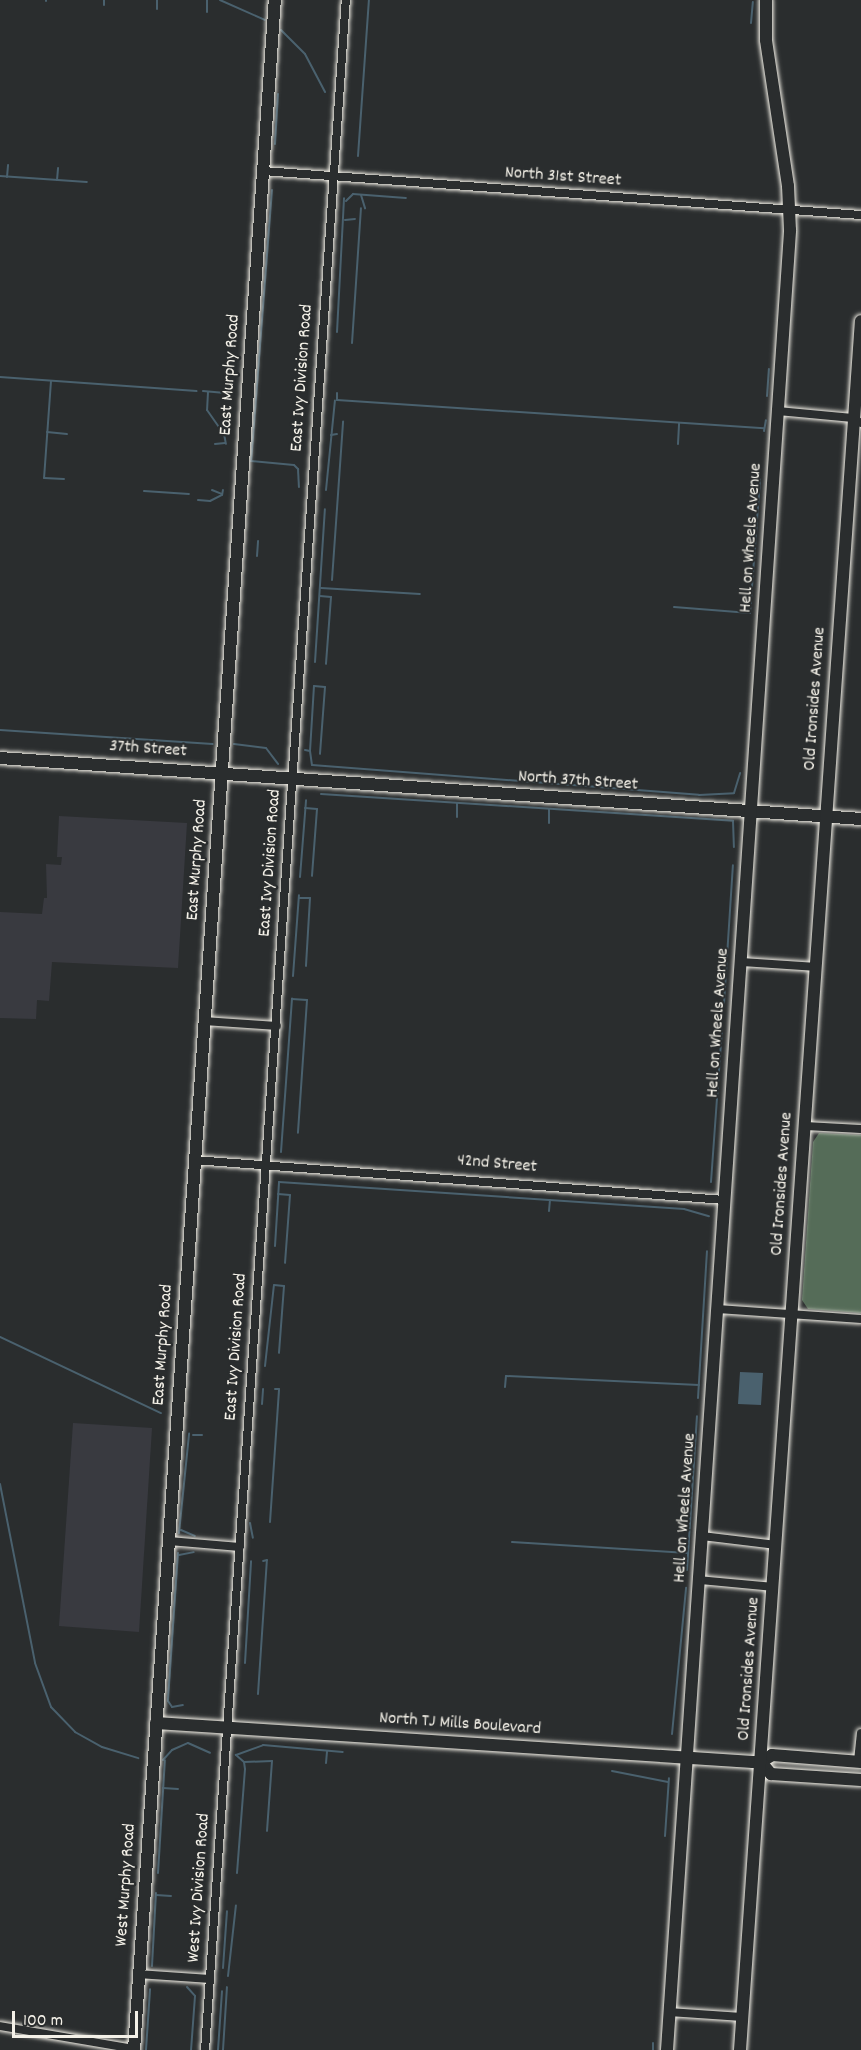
<!DOCTYPE html>
<style>
body{margin:0}
#map{position:relative;width:861px;height:2050px;overflow:hidden;background:#2a2d2e;font-family:Dekko,sans-serif}
div>[style]{position:absolute}
.built>*{inset:0;background:#393a40}
.green>*{inset:0;background:#556c58}
.water>*{inset:0;background:#4a616e}
.stream>*{height:2px;margin:-1px;padding:0 1px;transform-origin:1px;border-radius:1px;background:#4a616e}
.roads{filter:drop-shadow(0 0 2px #f4f1e8) drop-shadow(0 0 2px #f4f1e8)}
.street>*{height:8px;margin:-4px;padding:0 4px;transform-origin:4px;border-radius:4px;background:#2a2d2e}
.secondary>*{height:12px;margin:-6px;padding:0 6px;transform-origin:6px;border-radius:6px;background:#2a2d2e}
span{translate:-50% -50%;white-space:nowrap;text-align:center;line-height:1.15;-webkit-text-stroke:4.5px #2a2d2e;paint-order:stroke}
.street-label{font-size:18px;color:#f4f1e8}
.scale{position:absolute;left:12px;top:2011px;width:126px;height:27px;box-sizing:border-box;border:3px solid #f4f1e8;border-top:0;padding-left:8px;font-size:18px;line-height:21px;white-space:nowrap;color:#f4f1e8;-webkit-text-stroke:4px #2a2d2e;paint-order:stroke}
</style>
<div id="map">
<div class="built">
<div style="clip-path:polygon(59px 816px,187px 823px,178px 968px,52px 962px,49px 1001px,37px 1000px,36px 1019px,0 1018px,0 912px,42px 914px,44px 898px,47px 898px,46px 864px,61px 865px,62px 857px,57px 857px)"></div>
<div style="clip-path:polygon(73px 1423px,152px 1428px,139px 1632px,59px 1626px)"></div>
</div>
<div class="green">
<div style="clip-path:polygon(819px 1133px,861px 1135px,861px 1313px,808px 1309px,802px 1300px,813px 1142px)"></div>
</div>
<div class="water">
<div style="clip-path:polygon(740px 1372px,763px 1373px,761px 1405px,738px 1404px)"></div>
</div>
<div class="stream">
<div style="left:220px;top:0;width:49px;rotate:24deg"></div>
<div style="left:46px;top:1px;width:1px;rotate:-90deg"></div>
<div style="left:104px;top:5px;width:5px;rotate:-90deg"></div>
<div style="left:157px;top:9px;width:9px;rotate:-90deg"></div>
<div style="left:207px;top:12px;width:12px;rotate:-90deg"></div>
<div style="left:751px;top:23px;width:21px;rotate:-85deg"></div>
<div style="left:281px;top:30px;width:34px;rotate:45deg"></div>
<div style="left:305px;top:54px;width:43px;rotate:62.2deg"></div>
<div style="left:275px;top:144px;width:50px;rotate:-86.6deg"></div>
<div style="left:358px;top:156px;width:156px;rotate:-86deg"></div>
<div style="left:0;top:176px;width:87px;rotate:3.9deg"></div>
<div style="left:7px;top:177px;width:12px;rotate:-85deg"></div>
<div style="left:57px;top:180px;width:12px;rotate:-85deg"></div>
<div style="left:272px;top:190px;width:272px;rotate:94.4deg"></div>
<div style="left:251px;top:461px;width:43px;rotate:5.3deg"></div>
<div style="left:294px;top:465px;width:6px;rotate:45deg"></div>
<div style="left:298px;top:469px;width:18px;rotate:87deg"></div>
<div style="left:361px;top:195px;width:14px;rotate:73deg"></div>
<div style="left:346px;top:201px;width:10px;rotate:-45deg"></div>
<div style="left:353px;top:194px;width:53px;rotate:4.3deg"></div>
<div style="left:345px;top:220px;width:10px;rotate:-6deg"></div>
<div style="left:337px;top:332px;width:134px;rotate:-87deg"></div>
<div style="left:352px;top:343px;width:135px;rotate:-86.2deg"></div>
<div style="left:0;top:377px;width:197px;rotate:4.1deg"></div>
<div style="left:51px;top:381px;width:97px;rotate:94.1deg"></div>
<div style="left:44px;top:478px;width:20px;rotate:3deg"></div>
<div style="left:203px;top:391px;width:25px;rotate:5deg"></div>
<div style="left:208px;top:392px;width:18px;rotate:93deg"></div>
<div style="left:207px;top:410px;width:29px;rotate:55deg"></div>
<div style="left:224px;top:434px;width:10px;rotate:79deg"></div>
<div style="left:337px;top:393px;width:7px;rotate:90deg"></div>
<div style="left:337px;top:400px;width:428px;rotate:3.8deg"></div>
<div style="left:767px;top:396px;width:27px;rotate:-86deg"></div>
<div style="left:764px;top:431px;width:11px;rotate:-80deg"></div>
<div style="left:47px;top:432px;width:20px;rotate:6deg"></div>
<div style="left:331px;top:435px;width:6px;rotate:-9deg"></div>
<div style="left:215px;top:444px;width:10px;rotate:-6deg"></div>
<div style="left:678px;top:444px;width:21px;rotate:-87deg"></div>
<div style="left:212px;top:490px;width:11px;rotate:22deg"></div>
<div style="left:326px;top:490px;width:90px;rotate:-84.3deg"></div>
<div style="left:144px;top:491px;width:45px;rotate:3.8deg"></div>
<div style="left:198px;top:500px;width:12px;rotate:5deg"></div>
<div style="left:210px;top:501px;width:13px;rotate:-27deg"></div>
<div style="left:222px;top:495px;width:5px;rotate:-79deg"></div>
<div style="left:257px;top:556px;width:15px;rotate:-86deg"></div>
<div style="left:332px;top:580px;width:159px;rotate:-86deg"></div>
<div style="left:321px;top:588px;width:99px;rotate:3.5deg"></div>
<div style="left:320px;top:596px;width:11px;rotate:5deg"></div>
<div style="left:331px;top:597px;width:67px;rotate:94.3deg"></div>
<div style="left:674px;top:607px;width:76px;rotate:4.5deg"></div>
<div style="left:750px;top:613px;width:134px;rotate:-85.7deg"></div>
<div style="left:315px;top:662px;width:153px;rotate:-86.3deg"></div>
<div style="left:0;top:730px;width:213px;rotate:3.8deg"></div>
<div style="left:234px;top:744px;width:32px;rotate:7deg"></div>
<div style="left:266px;top:748px;width:20px;rotate:53deg"></div>
<div style="left:305px;top:750px;width:5px;rotate:11deg"></div>
<div style="left:310px;top:751px;width:65px;rotate:-86.5deg"></div>
<div style="left:314px;top:686px;width:11px;rotate:5deg"></div>
<div style="left:325px;top:687px;width:67px;rotate:94.3deg"></div>
<div style="left:310px;top:751px;width:14px;rotate:82deg"></div>
<div style="left:312px;top:765px;width:388px;rotate:4.4deg"></div>
<div style="left:699px;top:795px;width:35px;rotate:-3deg"></div>
<div style="left:734px;top:793px;width:21px;rotate:-73deg"></div>
<div style="left:321px;top:794px;width:413px;rotate:3.7deg"></div>
<div style="left:733px;top:821px;width:26px;rotate:88deg"></div>
<div style="left:305px;top:808px;width:12px;rotate:5deg"></div>
<div style="left:317px;top:809px;width:67px;rotate:94.3deg"></div>
<div style="left:457px;top:817px;width:14px;rotate:-90deg"></div>
<div style="left:549px;top:823px;width:14px;rotate:-90deg"></div>
<div style="left:300px;top:877px;width:77px;rotate:-85.5deg"></div>
<div style="left:299px;top:898px;width:11px"></div>
<div style="left:310px;top:898px;width:68px;rotate:93.4deg"></div>
<div style="left:293px;top:976px;width:81px;rotate:-85.8deg"></div>
<div style="left:292px;top:999px;width:15px;rotate:4deg"></div>
<div style="left:307px;top:1000px;width:133px;rotate:93.9deg"></div>
<div style="left:724px;top:1003px;width:138px;rotate:-86.3deg"></div>
<div style="left:281px;top:1152px;width:154px;rotate:-85.9deg"></div>
<div style="left:711px;top:1182px;width:152px;rotate:-85.9deg"></div>
<div style="left:278px;top:1194px;width:12px;rotate:5deg"></div>
<div style="left:290px;top:1195px;width:68px;rotate:94.2deg"></div>
<div style="left:549px;top:1211px;width:11px;rotate:-85deg"></div>
<div style="left:275px;top:1246px;width:64px;rotate:-86.4deg"></div>
<div style="left:279px;top:1182px;width:406px;rotate:3.8deg"></div>
<div style="left:684px;top:1209px;width:26px;rotate:16deg"></div>
<div style="left:0;top:1337px;width:178px;rotate:25.3deg"></div>
<div style="left:265px;top:1366px;width:81px;rotate:-83.7deg"></div>
<div style="left:274px;top:1285px;width:10px;rotate:6deg"></div>
<div style="left:284px;top:1286px;width:67px;rotate:94.3deg"></div>
<div style="left:505px;top:1387px;width:11px;rotate:-85deg"></div>
<div style="left:506px;top:1376px;width:193px;rotate:2.7deg"></div>
<div style="left:698px;top:1398px;width:147px;rotate:-86.5deg"></div>
<div style="left:262px;top:1404px;width:15px;rotate:-86deg"></div>
<div style="left:193px;top:1435px;width:9px"></div>
<div style="left:0;top:1484px;width:182px;rotate:78.9deg"></div>
<div style="left:35px;top:1663px;width:47px;rotate:70deg"></div>
<div style="left:51px;top:1707px;width:35px;rotate:46deg"></div>
<div style="left:75px;top:1732px;width:31px;rotate:29deg"></div>
<div style="left:102px;top:1747px;width:38px;rotate:17deg"></div>
<div style="left:270px;top:1522px;width:133px;rotate:-86.1deg"></div>
<div style="left:279px;top:1389px;width:4px;rotate:180deg"></div>
<div style="left:250px;top:1523px;width:15px;rotate:79deg"></div>
<div style="left:181px;top:1530px;width:15px;rotate:23deg"></div>
<div style="left:179px;top:1533px;width:100px;rotate:-84.2deg"></div>
<div style="left:512px;top:1542px;width:176px;rotate:3.6deg"></div>
<div style="left:178px;top:1553px;width:148px;rotate:93.9deg"></div>
<div style="left:168px;top:1701px;width:7px;rotate:56deg"></div>
<div style="left:172px;top:1707px;width:11px;rotate:-10deg"></div>
<div style="left:179px;top:1555px;width:15px;rotate:-11deg"></div>
<div style="left:687px;top:1570px;width:154px;rotate:-86.3deg"></div>
<div style="left:245px;top:1663px;width:102px;rotate:-86.6deg"></div>
<div style="left:258px;top:1694px;width:134px;rotate:-86.2deg"></div>
<div style="left:267px;top:1560px;width:4px;rotate:166deg"></div>
<div style="left:672px;top:1734px;width:147px;rotate:-84.5deg"></div>
<div style="left:163px;top:1760px;width:13px;rotate:-48deg"></div>
<div style="left:172px;top:1750px;width:17px;rotate:-24deg"></div>
<div style="left:188px;top:1743px;width:24px;rotate:24deg"></div>
<div style="left:244px;top:1762px;width:28px;rotate:-2deg"></div>
<div style="left:272px;top:1761px;width:70px;rotate:94.1deg"></div>
<div style="left:326px;top:1763px;width:12px;rotate:-85deg"></div>
<div style="left:612px;top:1771px;width:57px;rotate:11.1deg"></div>
<div style="left:163px;top:1788px;width:15px;rotate:4deg"></div>
<div style="left:665px;top:1836px;width:58px;rotate:-86.1deg"></div>
<div style="left:158px;top:1873px;width:113px;rotate:-86.5deg"></div>
<div style="left:237px;top:1873px;width:104px;rotate:-85.6deg"></div>
<div style="left:245px;top:1769px;width:7px;rotate:-98deg"></div>
<div style="left:244px;top:1762px;width:11px;rotate:-139deg"></div>
<div style="left:236px;top:1755px;width:29px;rotate:-20deg"></div>
<div style="left:263px;top:1745px;width:80px;rotate:5deg"></div>
<div style="left:156px;top:1895px;width:15px;rotate:4deg"></div>
<div style="left:152px;top:1966px;width:73px;rotate:-86.9deg"></div>
<div style="left:223px;top:1968px;width:57px;rotate:-86deg"></div>
<div style="left:228px;top:1976px;width:71px;rotate:-83.6deg"></div>
<div style="left:187px;top:1987px;width:12px;rotate:48deg"></div>
<div style="left:195px;top:1996px;width:54px;rotate:94.2deg"></div>
<div style="left:146px;top:2050px;width:61px;rotate:-86.2deg"></div>
<div style="left:218px;top:2050px;width:59px;rotate:-86.1deg"></div>
<div style="left:223px;top:2050px;width:63px;rotate:-86.4deg"></div>
<div style="left:653px;top:2050px;width:7px;rotate:-90deg"></div>
</div>
<div class="roads">
<div class="street">
<div style="left:263px;top:171px;width:600px;rotate:4.21deg"></div>
<div style="left:778px;top:411px;width:75px;rotate:5.3deg"></div>
<div style="left:853px;top:418px;width:9px;rotate:32deg"></div>
<div style="left:742px;top:962px;width:75px;rotate:3.8deg"></div>
<div style="left:204px;top:1021px;width:73px;rotate:3.9deg"></div>
<div style="left:805px;top:1126px;width:56px;rotate:3.1deg"></div>
<div style="left:194px;top:1160px;width:533px;rotate:4.31deg"></div>
<div style="left:718px;top:1309px;width:143px;rotate:4deg"></div>
<div style="left:702px;top:1536px;width:75px;rotate:6.9deg"></div>
<div style="left:169px;top:1541px;width:71px;rotate:4.8deg"></div>
<div style="left:699px;top:1580px;width:74px;rotate:5.4deg"></div>
<div style="left:858px;top:1761px;width:28px;rotate:-84deg"></div>
<div style="left:138px;top:1974px;width:72px;rotate:4deg"></div>
<div style="left:669px;top:2012px;width:73px;rotate:3.9deg"></div>
<div style="left:0;top:2026px;width:136px;rotate:9.7deg"></div>
<div style="left:205px;top:2050px;width:2055px;rotate:-86.07deg"></div>
</div>
<div class="secondary">
<div style="left:0;top:758px;width:863px;rotate:4.05deg"></div>
<div style="left:156px;top:1723px;width:598px;rotate:3.74deg"></div>
<div style="left:753px;top:1762px;width:8px"></div>
<div style="left:761px;top:1762px;width:13px;rotate:-32deg"></div>
<div style="left:772px;top:1755px;width:89px;rotate:4.5deg"></div>
<div style="left:761px;top:1762px;width:16px;rotate:50deg"></div>
<div style="left:771px;top:1774px;width:90px;rotate:3.8deg"></div>
<div style="left:134px;top:2050px;width:2055px;rotate:-86.07deg"></div>
<div style="left:667px;top:2050px;width:1824px;rotate:-86.13deg"></div>
<div style="left:790px;top:230px;width:44px;rotate:-92.6deg"></div>
<div style="left:788px;top:186px;width:148px;rotate:-98.6deg"></div>
<div style="left:766px;top:40px;width:40px;rotate:-90deg"></div>
<div style="left:740px;top:2050px;width:1733px;rotate:-86deg"></div>
</div>
</div>
<div class="street-label">
<span style="left:563px;top:178px;rotate:4deg">North 31st Street</span>
<span style="left:231px;top:375px;rotate:-86deg">East Murphy Road</span>
<span style="left:303px;top:378px;rotate:-86deg">East Ivy Division Road</span>
<span style="left:752px;top:538px;rotate:-86deg">Hell on Wheels Avenue</span>
<span style="left:816px;top:699px;rotate:-86deg">Old Ironsides Avenue</span>
<span style="left:148px;top:750px;rotate:4deg">37th Street</span>
<span style="left:578px;top:782px;rotate:4deg">North 37th Street</span>
<span style="left:198px;top:860px;rotate:-86deg">East Murphy Road</span>
<span style="left:271px;top:863px;rotate:-86deg">East Ivy Division Road</span>
<span style="left:719px;top:1023px;rotate:-86deg">Hell on Wheels Avenue</span>
<span style="left:497px;top:1165px;rotate:5deg">42nd Street</span>
<span style="left:783px;top:1184px;rotate:-86deg">Old Ironsides Avenue</span>
<span style="left:164px;top:1345px;rotate:-86deg">East Murphy Road</span>
<span style="left:237px;top:1347px;rotate:-86deg">East Ivy Division Road</span>
<span style="left:686px;top:1508px;rotate:-86deg">Hell on Wheels Avenue</span>
<span style="left:750px;top:1669px;rotate:-86deg">Old Ironsides Avenue</span>
<span style="left:460px;top:1725px;rotate:4deg">North TJ Mills Boulevard</span>
<span style="left:127px;top:1885px;rotate:-86deg">West Murphy Road</span>
<span style="left:200px;top:1888px;rotate:-86deg">West Ivy Division Road</span>
</div>
<div class="scale">100 m</div>
</div>
